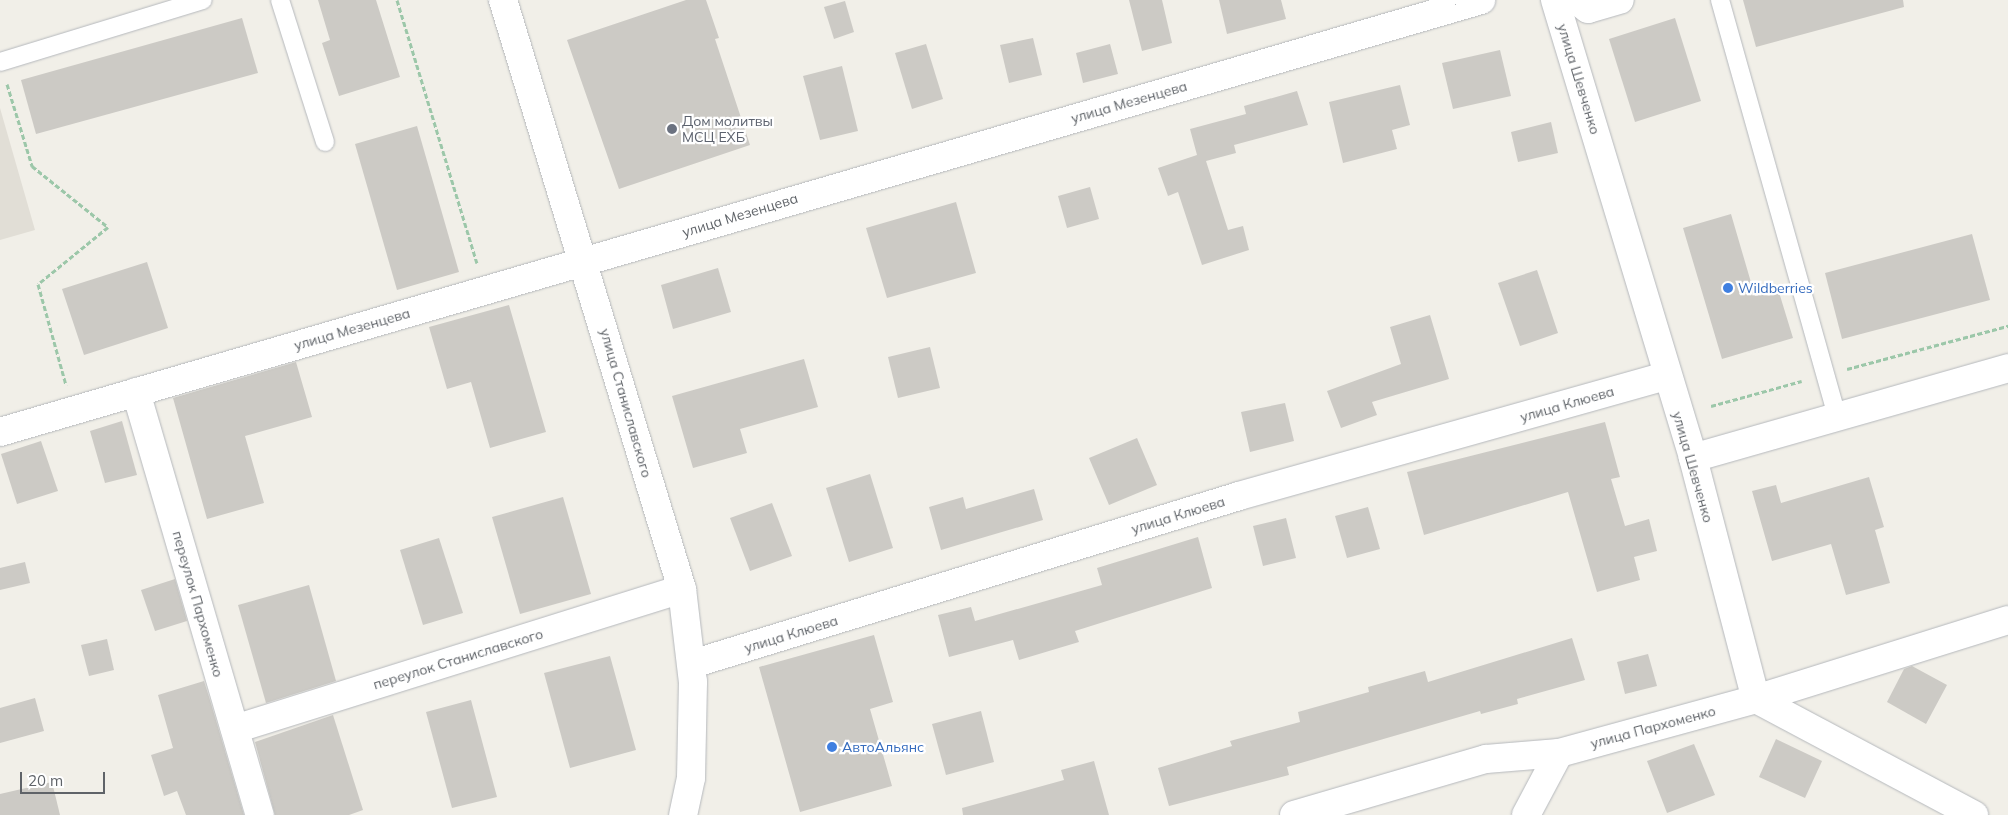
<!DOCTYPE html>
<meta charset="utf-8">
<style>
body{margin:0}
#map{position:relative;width:2008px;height:815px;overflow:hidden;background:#f1efe8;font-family:Mulish,sans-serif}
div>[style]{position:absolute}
.education>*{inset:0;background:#e1ded6}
.building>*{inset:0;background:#cccac5}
.path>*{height:3px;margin-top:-1.5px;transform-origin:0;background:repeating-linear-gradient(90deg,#9cc7a9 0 5px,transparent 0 7.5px)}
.roads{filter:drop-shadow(0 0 1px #b5b8bc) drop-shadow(0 0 1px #b5b8bc)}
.service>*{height:18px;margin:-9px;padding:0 9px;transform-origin:9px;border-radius:9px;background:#fff}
.minor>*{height:28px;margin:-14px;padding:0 14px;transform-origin:14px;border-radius:14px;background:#fff}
.secondary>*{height:28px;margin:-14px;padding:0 14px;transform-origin:14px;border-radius:14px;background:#fff}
.dots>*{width:14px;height:14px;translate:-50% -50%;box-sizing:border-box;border:2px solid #fff;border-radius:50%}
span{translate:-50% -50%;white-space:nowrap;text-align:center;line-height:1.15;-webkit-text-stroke:4.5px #fff;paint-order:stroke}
.street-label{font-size:14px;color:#5f6368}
.worship-label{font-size:14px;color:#5b616d}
.left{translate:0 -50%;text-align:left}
.shop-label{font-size:14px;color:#366cbe}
.scale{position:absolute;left:20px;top:772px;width:85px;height:22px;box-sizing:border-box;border:2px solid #5f6368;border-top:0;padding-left:6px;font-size:15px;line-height:18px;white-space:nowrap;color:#5f6368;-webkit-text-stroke:4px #fff;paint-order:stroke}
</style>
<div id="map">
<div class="education">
<div style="clip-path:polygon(0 108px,35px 230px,0 240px)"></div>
</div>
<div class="building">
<div style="clip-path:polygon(318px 0,376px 0,400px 77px,339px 96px,322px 43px,330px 40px)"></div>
<div style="clip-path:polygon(686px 0,706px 0,719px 38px,715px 39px,750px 145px,619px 189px,567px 40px)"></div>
<div style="clip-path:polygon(1129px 0,1162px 0,1172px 43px,1142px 51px)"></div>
<div style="clip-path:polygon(1219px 0,1281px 0,1286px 19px,1227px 34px)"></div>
<div style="clip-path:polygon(1743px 0,1903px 0,1904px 7px,1756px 47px)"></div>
<div style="clip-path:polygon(845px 1px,854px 32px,834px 39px,824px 7px)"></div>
<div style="clip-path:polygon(242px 18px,258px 73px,36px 134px,21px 80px)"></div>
<div style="clip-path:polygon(1675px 18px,1701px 101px,1635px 122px,1609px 39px)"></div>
<div style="clip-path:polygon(1033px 38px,1042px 75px,1009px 83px,1000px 45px)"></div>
<div style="clip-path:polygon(926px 44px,943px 99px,912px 109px,895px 53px)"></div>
<div style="clip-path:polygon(1110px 44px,1118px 74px,1083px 83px,1076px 53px)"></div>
<div style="clip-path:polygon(1500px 50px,1511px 96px,1453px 109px,1442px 63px)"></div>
<div style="clip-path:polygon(842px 66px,858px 131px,820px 140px,803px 76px)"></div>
<div style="clip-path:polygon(1400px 85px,1410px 125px,1392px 130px,1397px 149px,1343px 163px,1329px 102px)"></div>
<div style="clip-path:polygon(1297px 91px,1308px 125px,1234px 145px,1236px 153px,1206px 161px,1228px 230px,1243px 226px,1249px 250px,1202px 265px,1178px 192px,1168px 196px,1158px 168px,1197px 155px,1190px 129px,1246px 114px,1244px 106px)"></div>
<div style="clip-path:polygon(1551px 122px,1558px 153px,1518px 162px,1511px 132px)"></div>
<div style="clip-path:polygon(417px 126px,459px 272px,397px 290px,355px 144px)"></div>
<div style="clip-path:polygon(1090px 187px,1099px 219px,1067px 228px,1058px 196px)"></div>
<div style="clip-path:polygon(956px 202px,976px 273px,887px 298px,866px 228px)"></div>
<div style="clip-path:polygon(1731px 214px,1755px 296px,1778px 289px,1793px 338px,1722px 359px,1683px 228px)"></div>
<div style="clip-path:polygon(1972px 234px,1990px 300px,1842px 339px,1825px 273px)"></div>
<div style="clip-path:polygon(147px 262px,168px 328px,84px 355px,62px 289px)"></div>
<div style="clip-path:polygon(718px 268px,731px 312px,673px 329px,661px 285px)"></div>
<div style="clip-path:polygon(1537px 270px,1558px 333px,1520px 346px,1498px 283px)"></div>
<div style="clip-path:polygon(509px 305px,546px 432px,490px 448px,471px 382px,447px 389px,429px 327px)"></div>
<div style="clip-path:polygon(1430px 315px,1449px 379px,1372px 402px,1377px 415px,1341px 428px,1327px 391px,1401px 364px,1390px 327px)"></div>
<div style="clip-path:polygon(930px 347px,940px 388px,898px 398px,888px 357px)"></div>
<div style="clip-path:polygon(804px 359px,818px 407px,740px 429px,747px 453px,693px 468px,672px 396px)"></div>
<div style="clip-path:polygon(296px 362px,312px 417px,245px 436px,264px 503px,207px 519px,173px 398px)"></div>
<div style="clip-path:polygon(1285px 403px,1294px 441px,1250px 452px,1241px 412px)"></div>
<div style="clip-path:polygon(122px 421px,137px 475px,105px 483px,90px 431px)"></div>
<div style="clip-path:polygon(1605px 422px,1620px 477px,1611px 479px,1625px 526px,1649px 519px,1657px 551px,1634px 557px,1640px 580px,1597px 592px,1568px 492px,1424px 535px,1407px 472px)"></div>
<div style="clip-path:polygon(1137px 438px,1157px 485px,1109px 505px,1089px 458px)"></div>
<div style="clip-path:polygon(41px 441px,58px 491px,17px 504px,1px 454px)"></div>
<div style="clip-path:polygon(870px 474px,893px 548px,849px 562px,826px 488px)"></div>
<div style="clip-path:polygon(1869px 477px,1884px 527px,1875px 530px,1890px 583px,1846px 595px,1831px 544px,1772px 561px,1752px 491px,1776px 485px,1781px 503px)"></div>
<div style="clip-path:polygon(1034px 489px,1043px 520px,941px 550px,929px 507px,963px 497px,966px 509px)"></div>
<div style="clip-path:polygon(563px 497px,591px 594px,520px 614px,492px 517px)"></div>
<div style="clip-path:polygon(772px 503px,792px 556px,750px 571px,730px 518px)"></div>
<div style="clip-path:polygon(1368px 507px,1380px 549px,1347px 558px,1335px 516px)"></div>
<div style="clip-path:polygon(1286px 518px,1296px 558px,1263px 566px,1253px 526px)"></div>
<div style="clip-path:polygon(1198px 537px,1212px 588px,1075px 631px,1079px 642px,1019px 660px,1013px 640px,949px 657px,938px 615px,971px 607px,975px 621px,1102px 585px,1097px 568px)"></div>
<div style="clip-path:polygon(439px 538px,463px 613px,423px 625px,400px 550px)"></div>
<div style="clip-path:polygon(25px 562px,30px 583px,0 590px,0 568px)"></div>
<div style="clip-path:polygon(175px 579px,187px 621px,155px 631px,141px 590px)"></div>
<div style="clip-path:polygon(309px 585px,336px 681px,266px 703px,238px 605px)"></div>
<div style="clip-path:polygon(874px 635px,893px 702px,870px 709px,892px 786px,800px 812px,759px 667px)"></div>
<div style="clip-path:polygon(1572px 638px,1585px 680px,1517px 699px,1518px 704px,1481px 714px,1480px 711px,1287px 767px,1289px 775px,1169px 806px,1158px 768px,1232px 746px,1230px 741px,1300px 722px,1298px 712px,1369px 692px,1368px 687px,1425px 671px,1428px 682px)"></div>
<div style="clip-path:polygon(107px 639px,114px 670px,89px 676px,81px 645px)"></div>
<div style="clip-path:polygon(1648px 654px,1657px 686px,1625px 694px,1617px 662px)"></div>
<div style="clip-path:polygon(610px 656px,636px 750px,570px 768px,544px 673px)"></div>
<div style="clip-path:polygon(1912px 666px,1947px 685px,1926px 724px,1887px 702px,1904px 669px)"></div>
<div style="clip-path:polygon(204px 681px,210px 700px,244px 815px,186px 815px,177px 791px,164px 796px,151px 755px,173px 748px,158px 695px)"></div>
<div style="clip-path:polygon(35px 698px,44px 731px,0 743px,0 708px)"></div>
<div style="clip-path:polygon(471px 700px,497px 797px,452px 808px,426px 712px)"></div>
<div style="clip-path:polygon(981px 711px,994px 762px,946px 775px,932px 724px)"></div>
<div style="clip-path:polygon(333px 715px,363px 810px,349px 815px,275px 815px,255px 742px)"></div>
<div style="clip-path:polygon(1776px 739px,1822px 761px,1805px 798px,1759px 777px)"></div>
<div style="clip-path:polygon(1694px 744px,1715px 795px,1667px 813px,1647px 761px)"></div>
<div style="clip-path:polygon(1094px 761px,1109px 815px,963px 815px,962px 808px,1064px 780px,1061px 770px)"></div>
<div style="clip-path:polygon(52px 782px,60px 815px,0 815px,0 794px)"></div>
</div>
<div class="path">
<div style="left:397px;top:0;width:275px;rotate:73.1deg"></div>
<div style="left:7px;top:84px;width:86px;rotate:73deg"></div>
<div style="left:32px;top:166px;width:97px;rotate:38.8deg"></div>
<div style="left:108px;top:227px;width:90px;rotate:140.8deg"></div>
<div style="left:38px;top:284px;width:105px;rotate:74.5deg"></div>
<div style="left:1847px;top:369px;width:167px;rotate:-15deg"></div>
<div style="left:1711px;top:406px;width:94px;rotate:-15.4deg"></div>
</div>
<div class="roads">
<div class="service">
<div style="left:280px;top:0;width:149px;rotate:72.4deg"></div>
<div style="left:1720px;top:0;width:433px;rotate:74.3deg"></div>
<div style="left:0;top:62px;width:212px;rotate:-17deg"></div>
</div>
<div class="minor">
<div style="left:1555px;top:0;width:478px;rotate:73.2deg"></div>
<div style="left:1693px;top:458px;width:249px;rotate:75.4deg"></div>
<div style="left:1756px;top:699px;width:247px;rotate:28deg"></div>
<div style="left:1576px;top:0;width:15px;rotate:37deg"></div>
<div style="left:1588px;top:9px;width:33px;rotate:-16deg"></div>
<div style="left:136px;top:392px;width:441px;rotate:73.7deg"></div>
<div style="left:0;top:432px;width:1543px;rotate:-16.26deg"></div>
<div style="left:1693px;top:458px;width:328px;rotate:-15.9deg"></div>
<div style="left:692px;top:664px;width:572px;rotate:-17.07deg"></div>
<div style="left:1239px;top:496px;width:445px;rotate:-15.7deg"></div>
<div style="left:235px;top:729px;width:468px;rotate:-17.4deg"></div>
<div style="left:1294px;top:815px;width:200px;rotate:-16.3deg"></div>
<div style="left:1486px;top:759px;width:73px;rotate:-4.7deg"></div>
<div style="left:1559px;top:753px;width:204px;rotate:-15.3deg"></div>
<div style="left:1756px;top:699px;width:264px;rotate:-17.4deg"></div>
<div style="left:1526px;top:815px;width:70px;rotate:-62deg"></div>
</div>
<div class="secondary">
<div style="left:503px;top:0;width:616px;rotate:73.1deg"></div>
<div style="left:682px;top:589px;width:94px;rotate:83.3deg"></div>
<div style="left:693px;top:682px;width:96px;rotate:91.2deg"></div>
<div style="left:691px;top:778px;width:38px;rotate:102deg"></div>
</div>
</div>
<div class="dots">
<div style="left:672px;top:129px;background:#6b7280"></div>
<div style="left:1728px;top:288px;background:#3f7fe0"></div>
<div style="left:832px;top:747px;background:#3f7fe0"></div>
</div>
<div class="street-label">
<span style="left:1579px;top:79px;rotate:73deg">улица Шевченко</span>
<span style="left:1129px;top:102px;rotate:-16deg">улица Мезенцева</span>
<span style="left:740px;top:215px;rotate:-17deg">улица Мезенцева</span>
<span style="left:352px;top:329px;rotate:-16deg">улица Мезенцева</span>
<span style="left:626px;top:403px;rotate:74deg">улица Станиславского</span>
<span style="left:1567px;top:404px;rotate:-16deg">улица Клюева</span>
<span style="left:1693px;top:467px;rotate:74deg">улица Шевченко</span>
<span style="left:1178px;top:515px;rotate:-17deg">улица Клюева</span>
<span style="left:198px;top:604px;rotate:74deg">переулок Пархоменко</span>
<span style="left:791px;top:634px;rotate:-17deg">улица Клюева</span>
<span style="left:458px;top:659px;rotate:-17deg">переулок Станиславского</span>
<span style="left:1653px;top:727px;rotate:-15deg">улица Пархоменко</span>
</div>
<div class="worship-label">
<span class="left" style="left:682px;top:129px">Дом молитвы<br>МСЦ ЕХБ</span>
</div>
<div class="shop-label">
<span class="left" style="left:1738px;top:288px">Wildberries</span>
<span class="left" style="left:842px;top:747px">АвтоАльянс</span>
</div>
<div class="scale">20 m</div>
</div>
